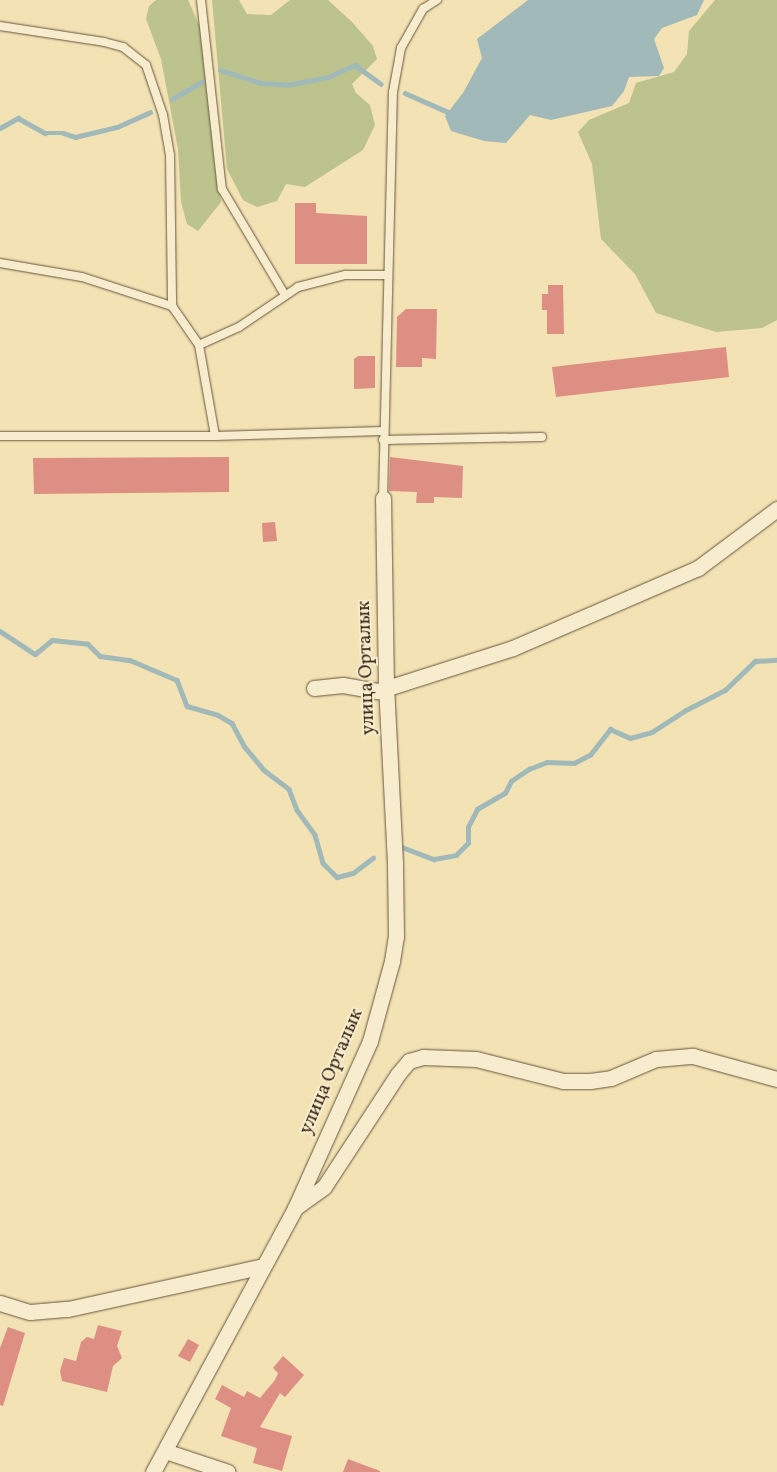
<!DOCTYPE html>
<meta charset="utf-8">
<style>
body{margin:0}
#map{position:relative;width:777px;height:1472px;overflow:hidden;background:#f3e2b4;font-family:Vollkorn,serif}
div>[style]{position:absolute}
.green>*{inset:0;background:#bcc38c}
.water>*{inset:0;background:#a1bab9}
.stream>*{height:4.5px;margin:-2.25px;padding:0 2.25px;transform-origin:2.25px;border-radius:2.25px;background:#a1bab9}
.building>*{inset:0;background:#dd8f83}
.roads{filter:drop-shadow(0 0 1px #68563d) drop-shadow(0 0 1px #68563d)}
.lane>*{height:8px;margin:-4px;padding:0 4px;transform-origin:4px;border-radius:4px;background:#f7ecce}
.street>*{height:15px;margin:-7.5px;padding:0 7.5px;transform-origin:7.5px;border-radius:7.5px;background:#f7ecce}
span{translate:-50% -50%;white-space:nowrap;text-align:center;line-height:1.15;-webkit-text-stroke:4px #f7ecce;paint-order:stroke}
.street-label{font-size:19px;color:#3a2815}
</style>
<div id="map">
<div class="green">
<div style="clip-path:polygon(156px 0,188px 0,200px 27px,221px 202px,198px 231px,187px 224px,181px 202px,178px 149px,161px 59px,146px 19px,149px 6px)"></div>
<div style="clip-path:polygon(212px 0,239px 0,247px 14px,271px 15px,290px 0,328px 0,352px 22px,373px 46px,377px 59px,352px 84px,356px 93px,370px 105px,375px 125px,363px 150px,305px 187px,286px 184px,277px 201px,257px 207px,243px 200px,227px 169px)"></div>
<div style="clip-path:polygon(715px 0,777px 0,777px 320px,762px 328px,716px 332px,656px 313px,635px 274px,601px 239px,592px 164px,578px 132px,589px 120px,629px 103px,636px 83px,674px 72px,687px 54px,689px 31px)"></div>
</div>
<div class="water">
<div style="clip-path:polygon(528px 0,704px 0,697px 15px,662px 28px,654px 39px,664px 68px,659px 76px,629px 77px,624px 91px,612px 106px,551px 120px,530px 115px,506px 143px,484px 141px,451px 131px,445px 116px,463px 93px,482px 58px,477px 39px)"></div>
</div>
<div class="stream">
<div style="left:220px;top:70px;width:43px;rotate:17.6deg"></div>
<div style="left:261px;top:83px;width:26px;rotate:4deg"></div>
<div style="left:287px;top:85px;width:42px;rotate:-11deg"></div>
<div style="left:328px;top:77px;width:30px;rotate:-24deg"></div>
<div style="left:355px;top:65px;width:32px;rotate:36deg"></div>
<div style="left:405px;top:93px;width:47px;rotate:23.8deg"></div>
<div style="left:172px;top:99px;width:34px;rotate:-30deg"></div>
<div style="left:0;top:128px;width:21px;rotate:-29deg"></div>
<div style="left:18px;top:118px;width:31px;rotate:29deg"></div>
<div style="left:45px;top:133px;width:18px"></div>
<div style="left:63px;top:133px;width:13px;rotate:18deg"></div>
<div style="left:75px;top:137px;width:43px;rotate:-13.4deg"></div>
<div style="left:117px;top:127px;width:36px;rotate:-24deg"></div>
<div style="left:0;top:631px;width:42px;rotate:33.3deg"></div>
<div style="left:35px;top:654px;width:22px;rotate:-39deg"></div>
<div style="left:52px;top:640px;width:36px;rotate:6deg"></div>
<div style="left:88px;top:644px;width:17px;rotate:45deg"></div>
<div style="left:100px;top:656px;width:30px;rotate:8deg"></div>
<div style="left:130px;top:660px;width:51px;rotate:23.1deg"></div>
<div style="left:177px;top:680px;width:28px;rotate:69deg"></div>
<div style="left:187px;top:706px;width:32px;rotate:16deg"></div>
<div style="left:218px;top:715px;width:16px;rotate:30deg"></div>
<div style="left:232px;top:723px;width:26px;rotate:62deg"></div>
<div style="left:244px;top:746px;width:31px;rotate:50deg"></div>
<div style="left:264px;top:770px;width:31px;rotate:37deg"></div>
<div style="left:289px;top:789px;width:22px;rotate:69deg"></div>
<div style="left:297px;top:810px;width:31px;rotate:54deg"></div>
<div style="left:315px;top:835px;width:29px;rotate:74deg"></div>
<div style="left:323px;top:863px;width:20px;rotate:45deg"></div>
<div style="left:337px;top:877px;width:16px;rotate:-14deg"></div>
<div style="left:353px;top:873px;width:25px;rotate:-37deg"></div>
<div style="left:402px;top:847px;width:34px;rotate:21deg"></div>
<div style="left:434px;top:859px;width:22px;rotate:-10deg"></div>
<div style="left:456px;top:855px;width:17px;rotate:-45deg"></div>
<div style="left:468px;top:843px;width:16px;rotate:-90deg"></div>
<div style="left:468px;top:827px;width:20px;rotate:-63deg"></div>
<div style="left:477px;top:809px;width:32px;rotate:-30deg"></div>
<div style="left:505px;top:793px;width:13px;rotate:-63deg"></div>
<div style="left:511px;top:781px;width:22px;rotate:-34deg"></div>
<div style="left:529px;top:769px;width:19px;rotate:-21deg"></div>
<div style="left:547px;top:762px;width:27px;rotate:2deg"></div>
<div style="left:574px;top:763px;width:18px;rotate:-27deg"></div>
<div style="left:590px;top:755px;width:33px;rotate:-52deg"></div>
<div style="left:610px;top:729px;width:22px;rotate:24deg"></div>
<div style="left:630px;top:738px;width:23px;rotate:-15deg"></div>
<div style="left:652px;top:732px;width:38px;rotate:-33deg"></div>
<div style="left:684px;top:711px;width:46px;rotate:-27.1deg"></div>
<div style="left:725px;top:690px;width:42px;rotate:-44deg"></div>
<div style="left:755px;top:661px;width:22px;rotate:-3deg"></div>
</div>
<div class="building">
<div style="clip-path:polygon(295px 203px,316px 203px,316px 213px,367px 216px,367px 264px,295px 264px)"></div>
<div style="clip-path:polygon(548px 285px,563px 285px,564px 334px,547px 334px,547px 310px,542px 310px,542px 294px,548px 294px)"></div>
<div style="clip-path:polygon(406px 309px,437px 309px,436px 359px,422px 358px,422px 367px,396px 367px,397px 317px)"></div>
<div style="clip-path:polygon(726px 347px,729px 377px,556px 397px,552px 367px)"></div>
<div style="clip-path:polygon(358px 356px,375px 356px,375px 388px,354px 389px,354px 359px)"></div>
<div style="clip-path:polygon(229px 457px,229px 492px,34px 494px,33px 458px)"></div>
<div style="clip-path:polygon(390px 457px,463px 466px,462px 498px,434px 497px,434px 503px,416px 503px,417px 492px,389px 491px)"></div>
<div style="clip-path:polygon(275px 522px,277px 541px,263px 542px,262px 523px)"></div>
<div style="clip-path:polygon(98px 1325px,122px 1331px,117px 1346px,122px 1358px,113px 1366px,107px 1392px,62px 1381px,60px 1371px,64px 1358px,76px 1361px,81px 1342px,87px 1337px,94px 1339px)"></div>
<div style="clip-path:polygon(8px 1327px,25px 1333px,3px 1406px,0 1405px,0 1348px)"></div>
<div style="clip-path:polygon(188px 1339px,199px 1345px,190px 1362px,178px 1356px)"></div>
<div style="clip-path:polygon(283px 1356px,304px 1375px,285px 1397px,280px 1393px,260px 1427px,292px 1436px,282px 1471px,253px 1463px,257px 1448px,221px 1436px,231px 1408px,215px 1399px,222px 1385px,244px 1397px,247px 1391px,260px 1398px,275px 1380px,278px 1373px,273px 1368px)"></div>
<div style="clip-path:polygon(348px 1459px,380px 1471px,380px 1472px,343px 1472px)"></div>
</div>
<div class="roads">
<div class="lane">
<div style="left:201px;top:0;width:190px;rotate:83.7deg"></div>
<div style="left:222px;top:189px;width:123px;rotate:59.3deg"></div>
<div style="left:0;top:26px;width:105px;rotate:8.7deg"></div>
<div style="left:104px;top:42px;width:20px;rotate:15deg"></div>
<div style="left:123px;top:47px;width:29px;rotate:38deg"></div>
<div style="left:146px;top:65px;width:53px;rotate:71.2deg"></div>
<div style="left:163px;top:115px;width:41px;rotate:80.1deg"></div>
<div style="left:170px;top:155px;width:151px;rotate:89.2deg"></div>
<div style="left:172px;top:306px;width:47px;rotate:55.3deg"></div>
<div style="left:199px;top:345px;width:92px;rotate:80deg"></div>
<div style="left:0;top:263px;width:83px;rotate:9.7deg"></div>
<div style="left:82px;top:277px;width:95px;rotate:17.9deg"></div>
<div style="left:199px;top:345px;width:44px;rotate:-24.2deg"></div>
<div style="left:239px;top:327px;width:71px;rotate:-34.1deg"></div>
<div style="left:298px;top:287px;width:49px;rotate:-14.3deg"></div>
<div style="left:345px;top:275px;width:42px"></div>
<div style="left:0;top:436px;width:215px"></div>
<div style="left:215px;top:436px;width:168px;rotate:-1.7deg"></div>
<div style="left:383px;top:440px;width:159px;rotate:-1.1deg"></div>
<div style="left:383px;top:498px;width:406px;rotate:-88.6deg"></div>
<div style="left:393px;top:92px;width:45px;rotate:-79.7deg"></div>
<div style="left:401px;top:48px;width:45px;rotate:-60.6deg"></div>
<div style="left:423px;top:9px;width:17px;rotate:-33deg"></div>
</div>
<div class="street">
<div style="left:314px;top:688px;width:29px;rotate:-6deg"></div>
<div style="left:343px;top:685px;width:36px;rotate:10deg"></div>
<div style="left:378px;top:691px;width:142px;rotate:-17.7deg"></div>
<div style="left:513px;top:648px;width:202px;rotate:-23.4deg"></div>
<div style="left:698px;top:568px;width:99px;rotate:-36.8deg"></div>
<div style="left:295px;top:1208px;width:36px;rotate:-36deg"></div>
<div style="left:324px;top:1187px;width:135px;rotate:-56.8deg"></div>
<div style="left:398px;top:1074px;width:17px;rotate:-50deg"></div>
<div style="left:409px;top:1061px;width:15px;rotate:-16deg"></div>
<div style="left:423px;top:1057px;width:53px;rotate:2.2deg"></div>
<div style="left:476px;top:1059px;width:90px;rotate:14.2deg"></div>
<div style="left:563px;top:1081px;width:27px"></div>
<div style="left:590px;top:1081px;width:21px;rotate:-8deg"></div>
<div style="left:611px;top:1078px;width:49px;rotate:-22.9deg"></div>
<div style="left:656px;top:1059px;width:37px;rotate:-5deg"></div>
<div style="left:693px;top:1056px;width:87px;rotate:15.3deg"></div>
<div style="left:0;top:1303px;width:31px;rotate:17deg"></div>
<div style="left:30px;top:1312px;width:38px;rotate:-5deg"></div>
<div style="left:68px;top:1309px;width:200px;rotate:-12.4deg"></div>
<div style="left:165px;top:1451px;width:66px;rotate:18.4deg"></div>
<div style="left:153px;top:1472px;width:300px;rotate:-61.7deg"></div>
<div style="left:295px;top:1208px;width:183px;rotate:-65.8deg"></div>
<div style="left:370px;top:1041px;width:83px;rotate:-74.6deg"></div>
<div style="left:392px;top:961px;width:24px;rotate:-81deg"></div>
<div style="left:396px;top:937px;width:74px;rotate:-90.8deg"></div>
<div style="left:395px;top:863px;width:176px;rotate:-92.9deg"></div>
<div style="left:386px;top:687px;width:189px;rotate:-90.9deg"></div>
</div>
</div>
<div class="street-label">
<span style="left:367px;top:668px;rotate:-92deg">улица Орталык</span>
<span style="left:332px;top:1072px;rotate:-67deg">улица Орталык</span>
</div>
</div>
